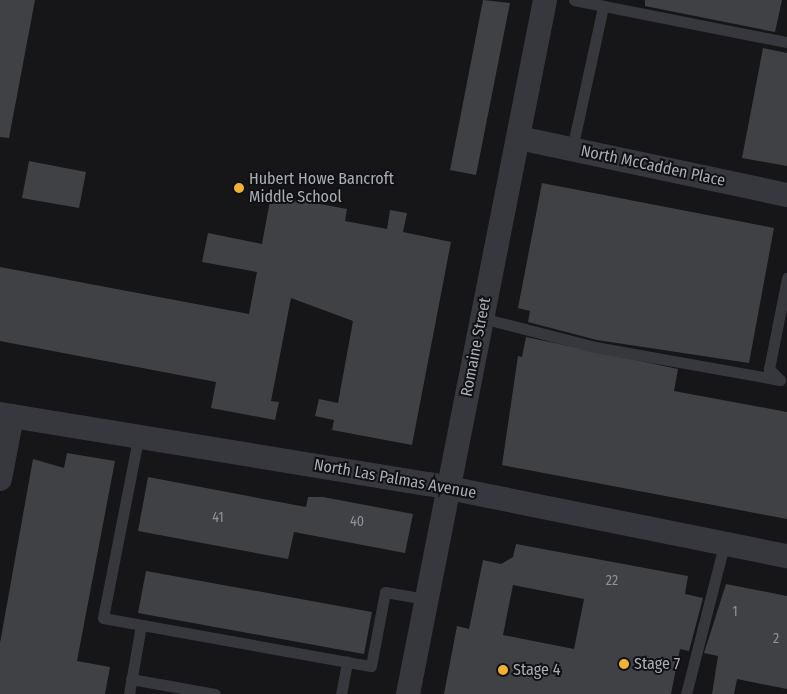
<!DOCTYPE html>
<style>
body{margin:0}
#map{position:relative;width:787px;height:694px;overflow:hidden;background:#161618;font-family:"Fira Sans Condensed",sans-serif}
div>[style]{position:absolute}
.building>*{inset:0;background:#404145}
.lane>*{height:11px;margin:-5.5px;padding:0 5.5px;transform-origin:5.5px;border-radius:5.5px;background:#37383d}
.street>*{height:24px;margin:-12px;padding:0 12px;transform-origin:12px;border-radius:12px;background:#37383d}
.dots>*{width:14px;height:14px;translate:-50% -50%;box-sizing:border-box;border:2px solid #111113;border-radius:50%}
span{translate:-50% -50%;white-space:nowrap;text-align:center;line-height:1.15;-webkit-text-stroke:4px #111113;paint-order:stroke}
.number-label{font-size:14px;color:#8e929b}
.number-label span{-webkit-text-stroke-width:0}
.street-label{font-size:16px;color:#a8adb8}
.poi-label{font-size:16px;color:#a8adb8}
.left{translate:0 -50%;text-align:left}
</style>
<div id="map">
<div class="building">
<div style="clip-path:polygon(0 0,35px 0,9px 138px,0 137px)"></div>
<div style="clip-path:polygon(483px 0,510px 3px,476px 175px,450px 170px)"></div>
<div style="clip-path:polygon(645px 0,782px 0,775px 32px,645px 6px)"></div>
<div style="clip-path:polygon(763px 48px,787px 53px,787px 166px,742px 158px)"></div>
<div style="clip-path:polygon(29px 161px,86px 172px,79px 208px,22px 198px)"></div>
<div style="clip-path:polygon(542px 183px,774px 228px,749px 363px,597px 340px,528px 322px,530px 311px,518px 308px)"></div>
<div style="clip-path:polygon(271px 195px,347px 209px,345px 221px,387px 229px,390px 210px,407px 213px,403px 232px,451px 242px,412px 445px,332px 430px,334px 420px,315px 416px,319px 399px,338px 403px,353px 321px,291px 298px,271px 401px,279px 402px,275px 420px,211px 408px,216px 382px,0 341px,0 267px,249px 314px,257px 272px,202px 262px,208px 233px,262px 244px)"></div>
<div style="clip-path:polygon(526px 337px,678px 369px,674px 391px,787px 412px,787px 519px,502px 465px,518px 356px,522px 357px)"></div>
<div style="clip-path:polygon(67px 453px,115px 461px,77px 661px,110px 667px,105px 694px,0 694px,0 643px,33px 459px,64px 468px)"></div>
<div style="clip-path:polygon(148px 477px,306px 507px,308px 497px,323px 497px,413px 514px,405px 553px,294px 532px,288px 559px,138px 531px)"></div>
<div style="clip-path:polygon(evenodd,516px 544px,688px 576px,685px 594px,703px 598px,689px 651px,680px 649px,671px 694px,444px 694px,457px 626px,469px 629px,483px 560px,501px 564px,513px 557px,516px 544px,513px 585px,584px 599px,574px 649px,503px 635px,513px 585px)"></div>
<div style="clip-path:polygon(146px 571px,372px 612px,364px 654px,138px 613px)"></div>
<div style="clip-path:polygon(726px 584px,787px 596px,787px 689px,737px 679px,734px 694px,712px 694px,718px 656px,704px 653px)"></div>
</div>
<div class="lane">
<div style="left:574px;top:0;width:217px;rotate:11.2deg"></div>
<div style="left:572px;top:149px;width:145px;rotate:-77.7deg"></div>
<div style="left:482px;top:318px;width:117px;rotate:14.4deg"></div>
<div style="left:595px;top:347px;width:188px;rotate:10.1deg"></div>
<div style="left:780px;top:380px;width:16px;rotate:-135deg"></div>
<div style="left:769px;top:369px;width:93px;rotate:-78.8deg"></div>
<div style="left:139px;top:434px;width:187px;rotate:101.1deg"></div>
<div style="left:103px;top:618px;width:272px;rotate:10.2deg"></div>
<div style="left:371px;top:666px;width:75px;rotate:-79.3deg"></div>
<div style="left:385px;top:592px;width:42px;rotate:9.7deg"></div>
<div style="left:131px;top:679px;width:85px;rotate:10.1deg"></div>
<div style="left:129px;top:694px;width:70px;rotate:-80.1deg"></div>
<div style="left:341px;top:694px;width:33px;rotate:-79deg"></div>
<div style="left:686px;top:694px;width:154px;rotate:-75.7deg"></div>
</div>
<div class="street">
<div style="left:519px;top:138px;width:274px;rotate:12deg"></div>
<div style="left:0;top:414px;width:435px;rotate:9.3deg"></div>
<div style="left:429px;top:484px;width:365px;rotate:11.4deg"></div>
<div style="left:0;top:479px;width:64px;rotate:-79.2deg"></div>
<div style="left:408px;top:694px;width:707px;rotate:-78.83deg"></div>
</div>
<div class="dots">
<div style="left:239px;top:188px;background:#f2b134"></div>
<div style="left:624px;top:664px;background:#f2b134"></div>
<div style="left:503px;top:670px;background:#f2b134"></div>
</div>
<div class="number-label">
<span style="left:218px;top:518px">41</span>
<span style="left:357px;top:522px">40</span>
<span style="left:612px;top:581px">22</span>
<span style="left:735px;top:612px">1</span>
<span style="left:776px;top:639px">2</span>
</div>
<div class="street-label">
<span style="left:653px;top:166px;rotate:12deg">North McCadden Place</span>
<span style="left:476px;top:347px;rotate:-79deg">Romaine Street</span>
<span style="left:395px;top:479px;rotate:10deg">North Las Palmas Avenue</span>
</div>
<div class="poi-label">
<span class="left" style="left:249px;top:188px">Hubert Howe Bancroft<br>Middle School</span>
<span class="left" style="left:634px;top:664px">Stage 7</span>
<span class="left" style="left:513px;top:670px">Stage 4</span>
</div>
</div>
